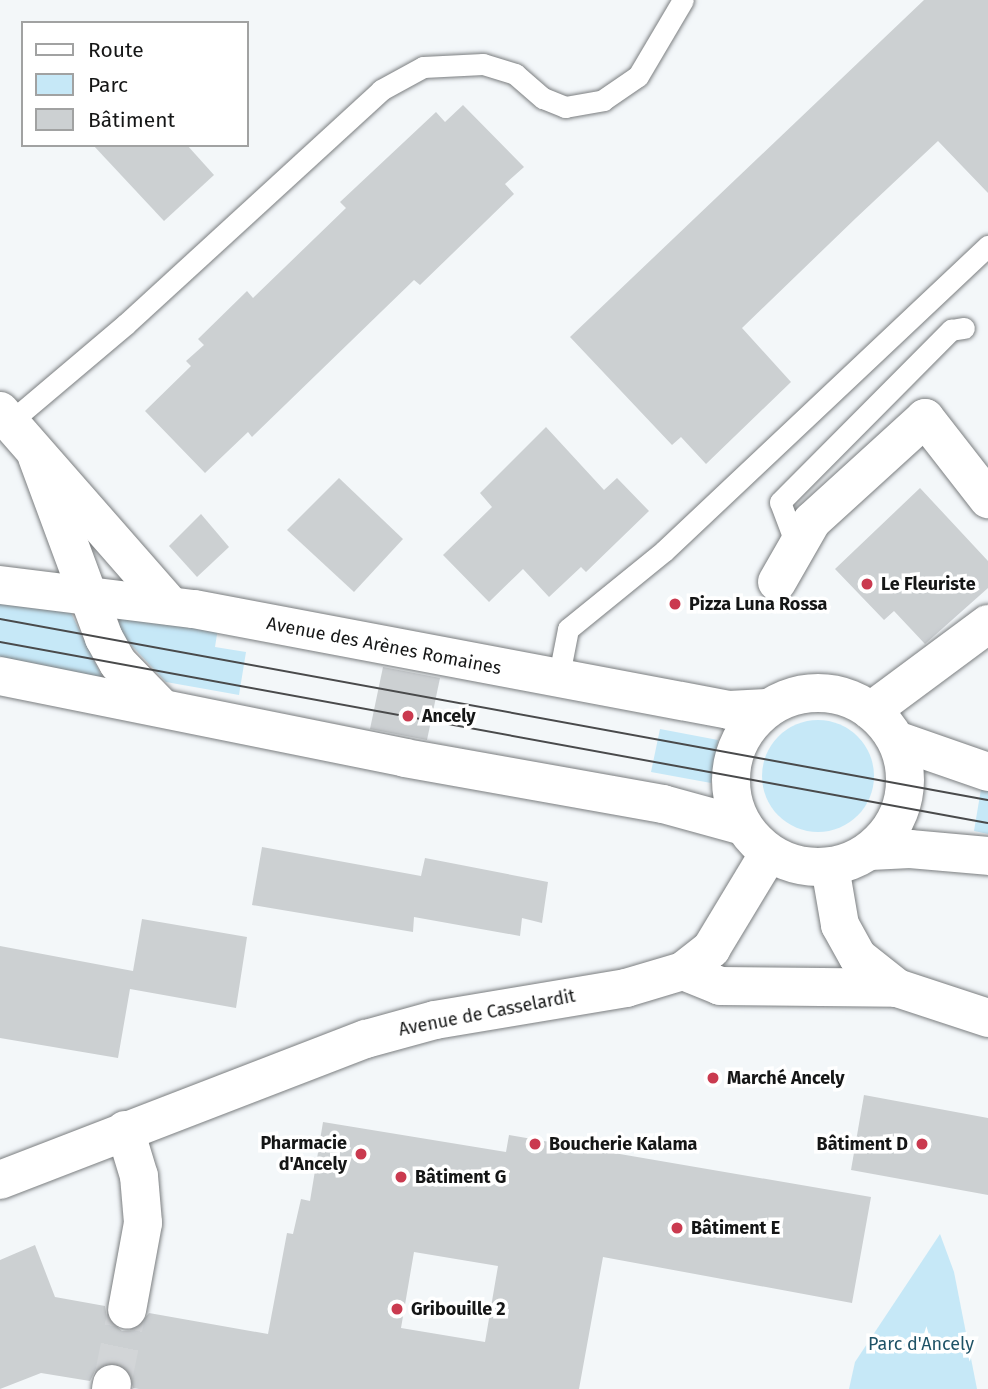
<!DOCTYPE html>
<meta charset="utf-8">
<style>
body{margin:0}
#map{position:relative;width:988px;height:1389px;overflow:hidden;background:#f3f7f9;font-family:"Fira Sans",sans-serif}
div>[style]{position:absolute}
.green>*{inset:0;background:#c6e8f7}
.round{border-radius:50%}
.building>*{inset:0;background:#ccd0d2}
.street-tunnel>*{height:38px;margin-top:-19px;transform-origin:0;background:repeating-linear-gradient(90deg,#d2d5d7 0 38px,transparent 0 57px)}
.roads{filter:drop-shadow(0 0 2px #7b7e80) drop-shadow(0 0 2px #7b7e80)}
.lane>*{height:21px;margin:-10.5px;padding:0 10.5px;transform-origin:10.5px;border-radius:10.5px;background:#fff}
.street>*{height:38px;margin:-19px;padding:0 19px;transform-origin:19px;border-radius:19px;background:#fff}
.secondary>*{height:38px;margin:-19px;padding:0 19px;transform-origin:19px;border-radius:19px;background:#fff}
.secondary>.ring{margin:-19px;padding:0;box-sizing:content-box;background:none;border:38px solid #fff;border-radius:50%}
.tram>*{height:2px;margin:-1px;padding:0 1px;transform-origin:1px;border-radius:1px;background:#494a4b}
.dots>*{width:19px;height:19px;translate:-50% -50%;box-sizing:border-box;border:4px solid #fff;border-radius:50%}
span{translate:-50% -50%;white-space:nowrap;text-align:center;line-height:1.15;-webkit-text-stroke:7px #fff;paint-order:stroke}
.poi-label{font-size:18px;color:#151616;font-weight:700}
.left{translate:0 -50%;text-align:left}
.right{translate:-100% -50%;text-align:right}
.street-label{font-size:18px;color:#151616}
.park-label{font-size:18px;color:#1e5266}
.legend{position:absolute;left:21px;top:21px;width:228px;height:126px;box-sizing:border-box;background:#fff;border:2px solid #a1a2a2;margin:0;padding:9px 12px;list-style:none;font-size:21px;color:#151616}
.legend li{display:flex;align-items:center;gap:14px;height:35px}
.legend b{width:35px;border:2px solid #a1a2a2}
</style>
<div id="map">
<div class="green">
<div style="clip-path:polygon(0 597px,70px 611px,102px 677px,0 663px)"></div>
<div style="clip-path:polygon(119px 616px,218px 628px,215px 647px,246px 652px,239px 695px,166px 682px,119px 632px)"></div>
<div class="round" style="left:762px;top:720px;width:112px;height:112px"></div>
<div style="clip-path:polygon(660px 729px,718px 740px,711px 783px,651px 772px)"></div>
<div style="clip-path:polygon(981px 789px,988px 790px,988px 834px,974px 831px)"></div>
<div style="clip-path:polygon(940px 1234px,954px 1272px,977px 1389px,849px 1389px,855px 1362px)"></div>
</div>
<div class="building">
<div style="clip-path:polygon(924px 0,988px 0,988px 193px,938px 141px,856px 218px,742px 328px,791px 382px,706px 464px,681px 437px,672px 445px,570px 337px)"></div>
<div style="clip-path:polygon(463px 105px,524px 167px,505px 184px,514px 194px,420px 285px,414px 280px,252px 437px,248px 432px,205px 473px,145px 411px,191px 366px,186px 361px,204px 345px,198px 339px,247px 291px,253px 298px,346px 208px,340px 202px,436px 112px,445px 122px)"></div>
<div style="clip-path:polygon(93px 145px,187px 145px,214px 175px,164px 221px)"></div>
<div style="clip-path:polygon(546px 427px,604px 490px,617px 478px,649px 511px,586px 572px,581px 567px,549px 597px,523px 569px,489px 602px,443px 555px,492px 507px,480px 493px)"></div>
<div style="clip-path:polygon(339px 478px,403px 539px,354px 592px,287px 530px)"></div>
<div style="clip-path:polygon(920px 488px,988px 561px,988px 588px,925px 644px,894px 611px,884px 620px,835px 569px)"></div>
<div style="clip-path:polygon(201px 514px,229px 547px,197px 577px,169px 546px)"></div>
<div style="clip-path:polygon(383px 667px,440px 678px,427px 740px,370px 729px)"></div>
<div style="clip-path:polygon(262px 847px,421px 876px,425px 858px,548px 882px,542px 923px,522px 918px,520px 936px,414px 917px,413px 932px,252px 905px)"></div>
<div style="clip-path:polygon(142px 919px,247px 937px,236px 1008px,130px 989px,118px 1058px,0 1038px,0 946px,133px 971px)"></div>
<div style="clip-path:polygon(864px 1095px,988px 1118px,988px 1195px,851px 1170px)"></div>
<div style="clip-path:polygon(evenodd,323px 1122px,506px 1152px,509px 1135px,871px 1197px,852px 1303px,603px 1257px,579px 1389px,139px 1389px,133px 1388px,127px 1368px,116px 1362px,96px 1369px,90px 1381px,41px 1373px,0 1389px,0 1260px,35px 1245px,55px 1297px,105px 1306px,107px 1318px,122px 1331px,135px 1330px,149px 1313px,268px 1334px,287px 1233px,293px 1234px,301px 1199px,310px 1201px,323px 1122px,414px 1252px,498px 1266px,485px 1342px,401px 1328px,414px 1252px)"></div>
</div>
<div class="street-tunnel">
<div style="left:112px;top:1384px;width:76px;rotate:-78.5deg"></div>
</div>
<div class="roads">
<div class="lane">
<div style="left:10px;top:422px;width:152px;rotate:-40.2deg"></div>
<div style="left:126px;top:324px;width:346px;rotate:-42.5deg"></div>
<div style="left:381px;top:90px;width:48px;rotate:-28.7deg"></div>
<div style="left:423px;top:67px;width:60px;rotate:-2.9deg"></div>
<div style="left:483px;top:64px;width:34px;rotate:17deg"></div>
<div style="left:515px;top:74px;width:37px;rotate:41deg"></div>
<div style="left:543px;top:98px;width:24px;rotate:22deg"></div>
<div style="left:565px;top:107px;width:39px;rotate:-10deg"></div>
<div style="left:603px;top:100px;width:42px;rotate:-34.4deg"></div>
<div style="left:638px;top:76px;width:88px;rotate:-59.4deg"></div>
<div style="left:797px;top:547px;width:48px;rotate:-110.7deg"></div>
<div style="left:780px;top:502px;width:243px;rotate:-45.2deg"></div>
<div style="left:951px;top:330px;width:13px;rotate:-9deg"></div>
<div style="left:558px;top:680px;width:52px;rotate:-78.9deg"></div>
<div style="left:568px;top:629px;width:124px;rotate:-39.1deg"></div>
<div style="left:664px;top:551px;width:445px;rotate:-43.3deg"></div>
</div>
<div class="street">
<div style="left:777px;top:582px;width:70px;rotate:-60.2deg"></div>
<div style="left:812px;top:521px;width:153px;rotate:-42.3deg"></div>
<div style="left:925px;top:418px;width:103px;rotate:52.1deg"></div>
<div style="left:871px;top:711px;width:146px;rotate:-36.6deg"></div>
<div style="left:830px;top:867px;width:59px;rotate:80.2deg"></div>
<div style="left:840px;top:925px;width:37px;rotate:61deg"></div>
<div style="left:858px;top:957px;width:50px;rotate:38.5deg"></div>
<div style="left:897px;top:988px;width:96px;rotate:18.2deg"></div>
<div style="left:683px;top:971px;width:40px;rotate:22deg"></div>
<div style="left:720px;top:986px;width:177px;rotate:0.6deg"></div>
<div style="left:125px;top:1130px;width:48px;rotate:73.1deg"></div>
<div style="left:139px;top:1176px;width:47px;rotate:85.1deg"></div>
<div style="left:143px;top:1223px;width:88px;rotate:100.4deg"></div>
<div style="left:111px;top:1389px;width:5px;rotate:-79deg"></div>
</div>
<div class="secondary">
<div style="left:0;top:411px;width:259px;rotate:48.8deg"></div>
<div style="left:37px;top:457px;width:193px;rotate:69.7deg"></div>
<div style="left:104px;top:638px;width:29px;rotate:61deg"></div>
<div style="left:118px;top:663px;width:59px;rotate:45.7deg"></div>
<div style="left:0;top:585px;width:195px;rotate:7.1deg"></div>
<div style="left:194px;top:609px;width:544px;rotate:10.69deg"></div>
<div style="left:729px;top:710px;width:38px;rotate:-3deg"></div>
<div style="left:0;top:676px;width:413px;rotate:11.4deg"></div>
<div style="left:405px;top:758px;width:262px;rotate:10.1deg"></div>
<div style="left:663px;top:804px;width:83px;rotate:15.4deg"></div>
<div class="ring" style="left:731px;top:693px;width:136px;height:136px"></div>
<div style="left:896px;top:740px;width:97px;rotate:19.2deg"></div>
<div style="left:870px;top:851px;width:40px;rotate:-2.9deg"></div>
<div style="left:910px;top:849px;width:78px;rotate:5.1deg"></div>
<div style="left:0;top:1180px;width:392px;rotate:-21.1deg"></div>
<div style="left:366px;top:1039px;width:72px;rotate:-15.4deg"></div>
<div style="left:435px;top:1020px;width:194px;rotate:-9.5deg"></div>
<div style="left:626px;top:988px;width:59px;rotate:-16.6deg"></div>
<div style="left:683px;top:971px;width:36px;rotate:-38deg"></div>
<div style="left:711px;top:949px;width:112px;rotate:-58.9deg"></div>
</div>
</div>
<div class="tram">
<div style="left:0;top:619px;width:1004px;rotate:10.38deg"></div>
<div style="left:0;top:642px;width:1004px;rotate:10.38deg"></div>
</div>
<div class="dots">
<div style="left:867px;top:584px;background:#ca3a4f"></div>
<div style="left:675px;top:604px;background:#ca3a4f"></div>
<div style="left:408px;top:716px;background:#ca3a4f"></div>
<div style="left:713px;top:1078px;background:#ca3a4f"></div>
<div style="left:535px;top:1144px;background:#ca3a4f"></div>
<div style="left:922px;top:1144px;background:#ca3a4f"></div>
<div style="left:361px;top:1154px;background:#ca3a4f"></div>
<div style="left:401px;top:1177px;background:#ca3a4f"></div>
<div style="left:677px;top:1228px;background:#ca3a4f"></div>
<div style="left:397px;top:1309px;background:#ca3a4f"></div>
</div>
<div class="poi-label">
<span class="left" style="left:881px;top:584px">Le Fleuriste</span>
<span class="left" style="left:689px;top:604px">Pizza Luna Rossa</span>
<span class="left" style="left:422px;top:716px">Ancely</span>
<span class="left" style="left:727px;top:1078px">Marché Ancely</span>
<span class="right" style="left:347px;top:1154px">Pharmacie<br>d'Ancely</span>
<span class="left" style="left:549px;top:1144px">Boucherie Kalama</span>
<span class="right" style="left:908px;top:1144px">Bâtiment D</span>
<span class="left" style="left:415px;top:1177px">Bâtiment G</span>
<span class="left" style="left:691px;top:1228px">Bâtiment E</span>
<span class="left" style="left:411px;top:1309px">Gribouille 2</span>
</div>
<div class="street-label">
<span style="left:384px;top:646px;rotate:11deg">Avenue des Arènes Romaines</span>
<span style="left:487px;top:1013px;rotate:-11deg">Avenue de Casselardit</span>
</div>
<div class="park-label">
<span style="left:921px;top:1344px">Parc d'Ancely</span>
</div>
<ul class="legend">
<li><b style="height:9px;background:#fff"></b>Route</li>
<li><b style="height:19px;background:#c6e8f7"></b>Parc</li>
<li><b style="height:19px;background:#ccd0d2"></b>Bâtiment</li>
</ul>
</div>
